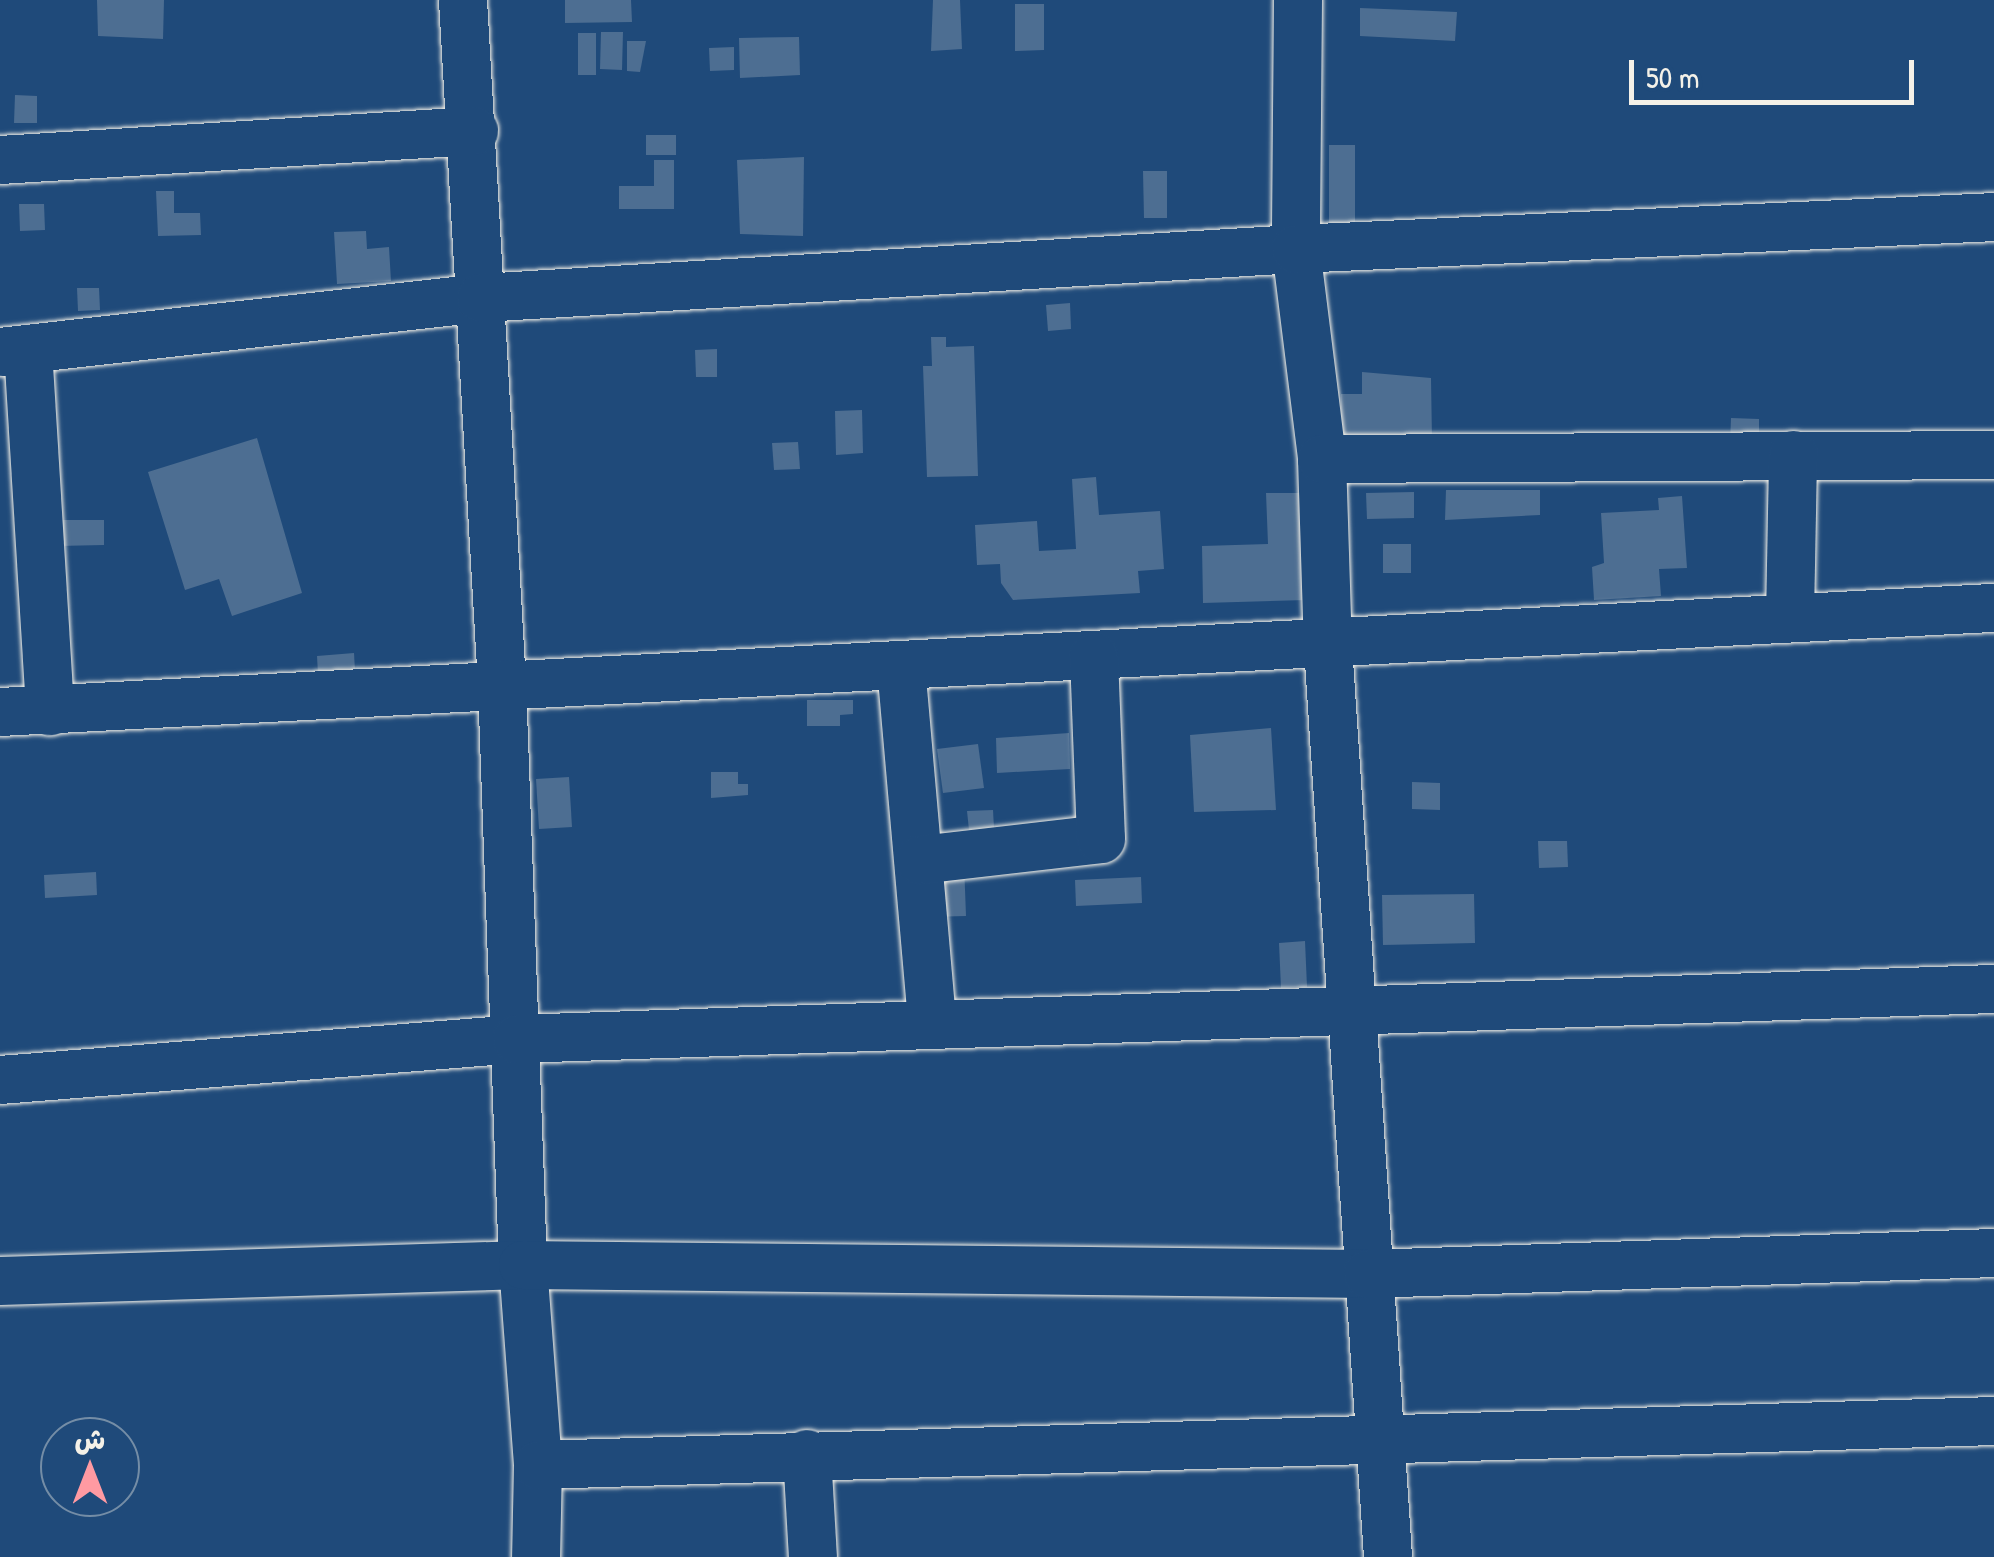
<!DOCTYPE html>
<meta charset="utf-8">
<style>
body{margin:0}
#map{position:relative;width:1994px;height:1557px;overflow:hidden;background:#1f4a7a;font-family:"Patrick Hand","Playpen Sans Arabic",sans-serif}
div>[style]{position:absolute}
.building>*{inset:0;background:#4d6e92}
.roads{filter:drop-shadow(0 0 2px #f4f1e8) drop-shadow(0 0 2px #f4f1e8)}
.minor>*{height:48px;margin:-24px;padding:0 24px;transform-origin:24px;border-radius:24px;background:#1f4a7a}
span{translate:-50% -50%;white-space:nowrap;text-align:center;line-height:1.15;-webkit-text-stroke:9px #1f4a7a;paint-order:stroke}
.north{position:absolute;left:40px;top:1417px;width:100px;height:100px;box-sizing:border-box;background:#1f4a7a;border:2px solid #748da6;border-radius:50%;rotate:0deg;font-size:28px;font-weight:700;line-height:40px;text-align:center;color:#f4f1e8}
.north::after{content:'';display:block;margin:auto;width:35px;height:45px;background:#ff9aa2;clip-path:polygon(50% 0,100% 100%,50% 72%,0 100%)}
.scale{position:absolute;left:1629px;top:60px;width:285px;height:45px;box-sizing:border-box;border:5px solid #f4f1e8;border-top:0;padding-left:12px;font-size:30px;line-height:35px;white-space:nowrap;color:#f4f1e8;-webkit-text-stroke:8px #1f4a7a;paint-order:stroke}
</style>
<div id="map">
<div class="building">
<div style="clip-path:polygon(97px 0,164px 0,163px 39px,98px 36px)"></div>
<div style="clip-path:polygon(565px 0,631px 0,632px 22px,565px 23px)"></div>
<div style="clip-path:polygon(933px 0,960px 0,962px 49px,931px 51px)"></div>
<div style="clip-path:polygon(1015px 4px,1044px 4px,1044px 50px,1015px 51px)"></div>
<div style="clip-path:polygon(1360px 8px,1457px 12px,1455px 41px,1360px 36px)"></div>
<div style="clip-path:polygon(601px 32px,623px 32px,622px 70px,600px 69px)"></div>
<div style="clip-path:polygon(578px 33px,596px 33px,596px 75px,578px 75px)"></div>
<div style="clip-path:polygon(799px 37px,800px 75px,740px 78px,739px 38px)"></div>
<div style="clip-path:polygon(627px 41px,646px 41px,640px 72px,627px 71px)"></div>
<div style="clip-path:polygon(734px 47px,734px 70px,710px 71px,709px 48px)"></div>
<div style="clip-path:polygon(15px 95px,37px 96px,37px 123px,14px 123px)"></div>
<div style="clip-path:polygon(646px 135px,676px 135px,676px 155px,646px 155px)"></div>
<div style="clip-path:polygon(1329px 145px,1355px 145px,1355px 228px,1329px 228px)"></div>
<div style="clip-path:polygon(804px 157px,803px 236px,740px 234px,737px 160px)"></div>
<div style="clip-path:polygon(654px 160px,674px 160px,674px 209px,619px 209px,619px 186px,654px 186px)"></div>
<div style="clip-path:polygon(1143px 171px,1167px 171px,1167px 218px,1144px 218px)"></div>
<div style="clip-path:polygon(156px 191px,174px 191px,174px 213px,200px 213px,201px 235px,158px 236px)"></div>
<div style="clip-path:polygon(19px 204px,44px 204px,45px 230px,20px 231px)"></div>
<div style="clip-path:polygon(366px 231px,367px 249px,389px 247px,391px 281px,337px 284px,334px 232px)"></div>
<div style="clip-path:polygon(77px 288px,99px 288px,100px 310px,78px 311px)"></div>
<div style="clip-path:polygon(1070px 303px,1071px 329px,1048px 331px,1046px 305px)"></div>
<div style="clip-path:polygon(931px 337px,946px 337px,946px 347px,974px 346px,978px 476px,927px 477px,923px 366px,932px 366px)"></div>
<div style="clip-path:polygon(717px 349px,717px 377px,696px 377px,695px 350px)"></div>
<div style="clip-path:polygon(1362px 372px,1431px 378px,1432px 440px,1341px 440px,1341px 394px,1362px 394px)"></div>
<div style="clip-path:polygon(862px 410px,863px 453px,836px 455px,835px 411px)"></div>
<div style="clip-path:polygon(1731px 418px,1759px 419px,1759px 447px,1730px 445px)"></div>
<div style="clip-path:polygon(257px 438px,302px 593px,232px 616px,219px 579px,185px 590px,148px 472px)"></div>
<div style="clip-path:polygon(798px 442px,800px 469px,774px 470px,772px 443px)"></div>
<div style="clip-path:polygon(1096px 477px,1099px 515px,1160px 511px,1164px 569px,1138px 571px,1140px 593px,1013px 600px,1001px 583px,1000px 564px,977px 565px,975px 525px,1037px 521px,1039px 551px,1076px 549px,1072px 479px)"></div>
<div style="clip-path:polygon(1446px 490px,1540px 490px,1540px 515px,1445px 520px)"></div>
<div style="clip-path:polygon(1414px 492px,1414px 518px,1367px 519px,1366px 493px)"></div>
<div style="clip-path:polygon(1266px 493px,1304px 493px,1306px 600px,1203px 603px,1202px 546px,1268px 544px)"></div>
<div style="clip-path:polygon(1682px 496px,1687px 568px,1659px 569px,1661px 596px,1594px 600px,1592px 567px,1604px 563px,1601px 513px,1659px 510px,1658px 498px)"></div>
<div style="clip-path:polygon(57px 520px,104px 520px,104px 545px,58px 546px)"></div>
<div style="clip-path:polygon(1383px 544px,1411px 544px,1411px 573px,1383px 573px)"></div>
<div style="clip-path:polygon(354px 653px,355px 671px,318px 674px,317px 656px)"></div>
<div style="clip-path:polygon(807px 700px,853px 700px,853px 714px,840px 715px,840px 726px,807px 726px)"></div>
<div style="clip-path:polygon(1271px 728px,1276px 810px,1194px 812px,1190px 735px)"></div>
<div style="clip-path:polygon(1069px 733px,1070px 769px,997px 773px,996px 738px)"></div>
<div style="clip-path:polygon(978px 744px,984px 788px,943px 793px,937px 749px)"></div>
<div style="clip-path:polygon(711px 772px,738px 772px,738px 784px,748px 784px,748px 795px,711px 798px)"></div>
<div style="clip-path:polygon(569px 777px,572px 827px,539px 829px,536px 779px)"></div>
<div style="clip-path:polygon(1412px 782px,1440px 783px,1440px 810px,1412px 809px)"></div>
<div style="clip-path:polygon(993px 810px,994px 828px,969px 830px,967px 811px)"></div>
<div style="clip-path:polygon(1538px 841px,1567px 841px,1568px 867px,1539px 868px)"></div>
<div style="clip-path:polygon(964px 863px,966px 916px,927px 917px,925px 864px)"></div>
<div style="clip-path:polygon(96px 872px,97px 895px,45px 898px,44px 875px)"></div>
<div style="clip-path:polygon(1141px 877px,1142px 903px,1076px 906px,1075px 880px)"></div>
<div style="clip-path:polygon(1474px 894px,1475px 943px,1383px 945px,1382px 895px)"></div>
<div style="clip-path:polygon(1305px 941px,1307px 987px,1281px 988px,1279px 943px)"></div>
</div>
<div class="roads">
<div class="minor">
<div style="left:463px;top:0;width:685px;rotate:86.74deg"></div>
<div style="left:502px;top:684px;width:581px;rotate:87.93deg"></div>
<div style="left:523px;top:1265px;width:201px;rotate:85.7deg"></div>
<div style="left:538px;top:1465px;width:92px;rotate:91.2deg"></div>
<div style="left:1298px;top:0;width:249px;rotate:90.5deg"></div>
<div style="left:1296px;top:249px;width:212px;rotate:82.9deg"></div>
<div style="left:1322px;top:459px;width:187px;rotate:88.2deg"></div>
<div style="left:1328px;top:646px;width:913px;rotate:86.23deg"></div>
<div style="left:0;top:160px;width:475px;rotate:-3.5deg"></div>
<div style="left:28px;top:349px;width:363px;rotate:86.5deg"></div>
<div style="left:0;top:352px;width:484px;rotate:-6.4deg"></div>
<div style="left:481px;top:298px;width:816px;rotate:-3.44deg"></div>
<div style="left:1296px;top:249px;width:699px;rotate:-2.62deg"></div>
<div style="left:1322px;top:459px;width:672px;rotate:-0.34deg"></div>
<div style="left:1790px;top:617px;width:162px;rotate:-88.9deg"></div>
<div style="left:901px;top:666px;width:356px;rotate:85deg"></div>
<div style="left:0;top:712px;width:1997px;rotate:-2.99deg"></div>
<div style="left:920px;top:860px;width:182px;rotate:-6.6deg"></div>
<div style="left:1101px;top:839px;width:182px;rotate:-92.2deg"></div>
<div style="left:0;top:1080px;width:519px;rotate:-4.53deg"></div>
<div style="left:517px;top:1039px;width:1478px;rotate:-1.94deg"></div>
<div style="left:0;top:1281px;width:523px;rotate:-1.75deg"></div>
<div style="left:523px;top:1265px;width:845px;rotate:0.61deg"></div>
<div style="left:1368px;top:1274px;width:626px;rotate:-1.92deg"></div>
<div style="left:807px;top:1454px;width:103px;rotate:86.7deg"></div>
<div style="left:538px;top:1465px;width:1457px;rotate:-1.73deg"></div>
</div>
</div>
<div class="north">ش</div>
<div class="scale">50 m</div>
</div>
